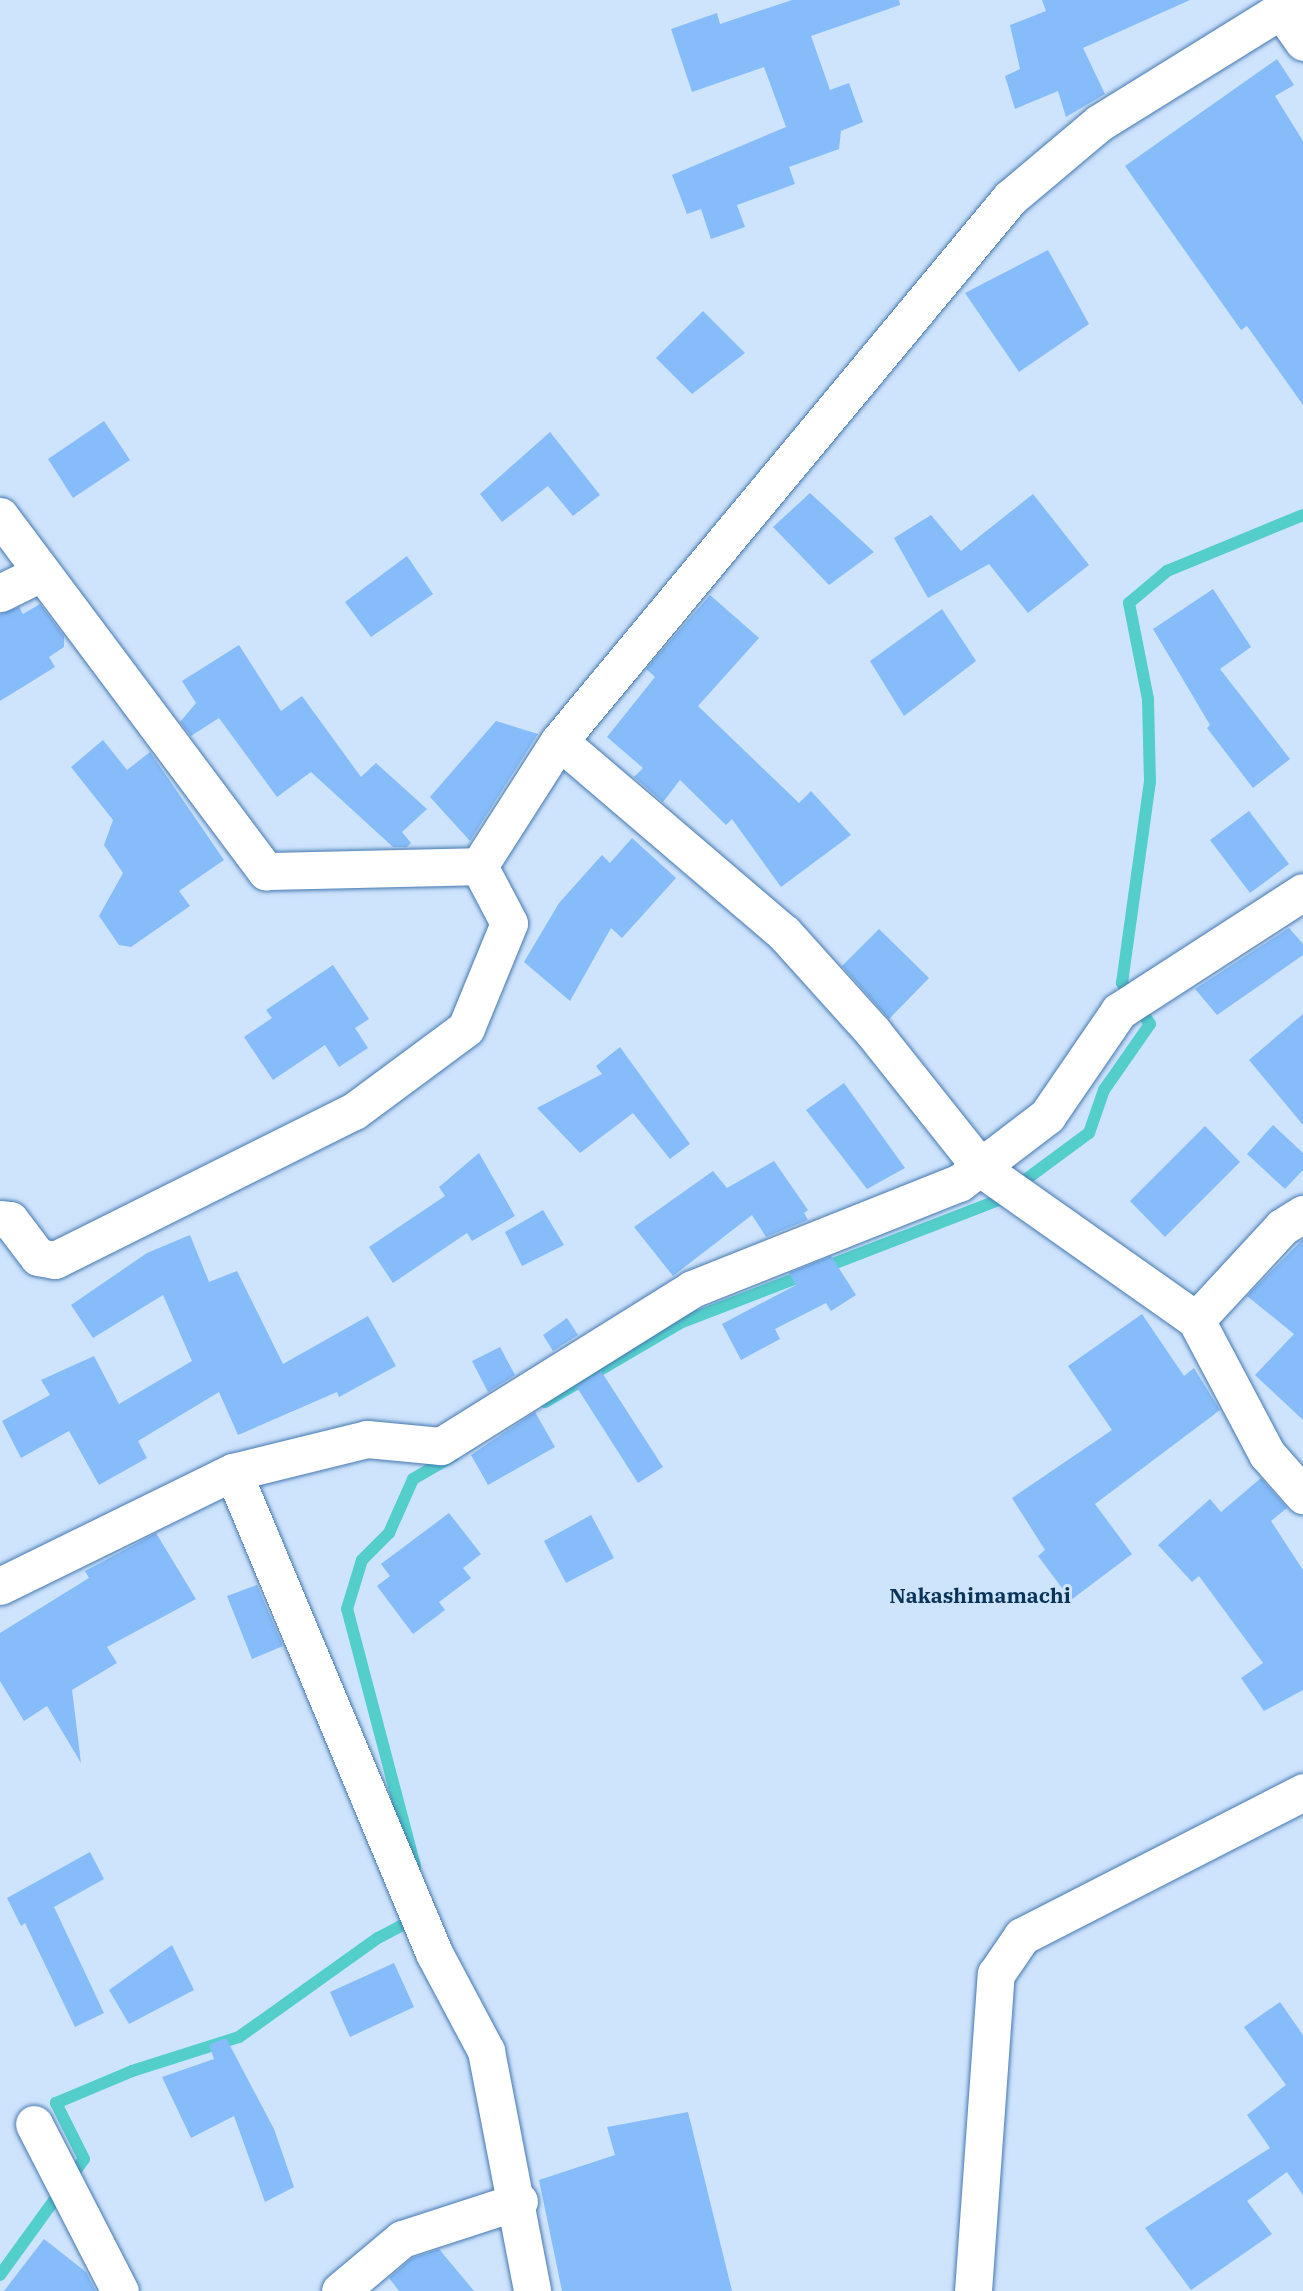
<!DOCTYPE html>
<style>
body{margin:0}
#map{position:relative;width:1303px;height:2291px;overflow:hidden;background:#cee4fd;font-family:"IBM Plex Serif",serif}
div>[style]{position:absolute}
.stream>*{height:12px;margin:-6px;padding:0 6px;transform-origin:6px;border-radius:6px;background:#53ceca}
.building>*{inset:0;background:#86bcf9}
.roads{filter:drop-shadow(0 0 2px #4478b0) drop-shadow(0 0 2px #4478b0)}
.minor>*{height:37px;margin:-18.5px;padding:0 18.5px;transform-origin:18.5px;border-radius:18.5px;background:#fff}
span{translate:-50% -50%;white-space:nowrap;text-align:center;line-height:1.15;-webkit-text-stroke:6px #cee4fd;paint-order:stroke}
.quarter-label{font-size:21px;color:#0a335a;font-weight:700}
</style>
<div id="map">
<div class="stream">
<div style="left:545px;top:1402px;width:156px;rotate:-30.3deg"></div>
<div style="left:680px;top:1323px;width:341px;rotate:-21.1deg"></div>
<div style="left:998px;top:1200px;width:113px;rotate:-36.4deg"></div>
<div style="left:1089px;top:1133px;width:46px;rotate:-70.8deg"></div>
<div style="left:1104px;top:1090px;width:80px;rotate:-55.1deg"></div>
<div style="left:1150px;top:1024px;width:50px;rotate:-124.3deg"></div>
<div style="left:1122px;top:983px;width:203px;rotate:-82.1deg"></div>
<div style="left:1150px;top:782px;width:83px;rotate:-91.4deg"></div>
<div style="left:1148px;top:699px;width:98px;rotate:-101.2deg"></div>
<div style="left:1129px;top:603px;width:50px;rotate:-40.1deg"></div>
<div style="left:1167px;top:571px;width:147px;rotate:-22.4deg"></div>
<div style="left:415px;top:1866px;width:266px;rotate:-104.8deg"></div>
<div style="left:347px;top:1609px;width:51px;rotate:-73deg"></div>
<div style="left:362px;top:1560px;width:38px;rotate:-45deg"></div>
<div style="left:389px;top:1533px;width:59px;rotate:-66deg"></div>
<div style="left:413px;top:1479px;width:46px;rotate:-29.9deg"></div>
<div style="left:0;top:2275px;width:143px;rotate:-54.1deg"></div>
<div style="left:84px;top:2159px;width:63px;rotate:-116.6deg"></div>
<div style="left:56px;top:2103px;width:82px;rotate:-22.8deg"></div>
<div style="left:132px;top:2071px;width:112px;rotate:-17.6deg"></div>
<div style="left:239px;top:2037px;width:171px;rotate:-35.5deg"></div>
<div style="left:378px;top:1938px;width:43px;rotate:-27.8deg"></div>
</div>
<div class="building">
<div style="clip-path:polygon(792px 0,899px 0,900px 5px,811px 36px,830px 90px,849px 83px,863px 122px,841px 131px,839px 149px,789px 167px,795px 184px,737px 205px,745px 227px,711px 239px,701px 209px,687px 214px,672px 175px,786px 127px,764px 67px,692px 92px,671px 29px,717px 13px,720px 24px)"></div>
<div style="clip-path:polygon(1042px 0,1190px 0,1083px 48px,1105px 94px,1066px 117px,1058px 91px,1015px 109px,1005px 76px,1020px 69px,1010px 25px,1046px 11px)"></div>
<div style="clip-path:polygon(1277px 59px,1294px 85px,1275px 96px,1303px 141px,1303px 405px,1247px 326px,1241px 330px,1125px 166px)"></div>
<div style="clip-path:polygon(1048px 250px,1089px 324px,1019px 372px,965px 293px)"></div>
<div style="clip-path:polygon(703px 311px,745px 353px,692px 394px,656px 358px)"></div>
<div style="clip-path:polygon(104px 421px,130px 460px,73px 498px,48px 459px)"></div>
<div style="clip-path:polygon(550px 432px,600px 495px,573px 516px,548px 486px,502px 522px,480px 494px)"></div>
<div style="clip-path:polygon(810px 493px,874px 552px,829px 585px,773px 527px)"></div>
<div style="clip-path:polygon(1033px 494px,1089px 565px,1028px 613px,989px 564px,928px 598px,894px 538px,931px 515px,961px 551px)"></div>
<div style="clip-path:polygon(407px 556px,433px 594px,371px 637px,345px 602px)"></div>
<div style="clip-path:polygon(1213px 589px,1251px 647px,1220px 669px,1290px 759px,1253px 788px,1207px 728px,1210px 725px,1153px 629px)"></div>
<div style="clip-path:polygon(710px 595px,759px 638px,698px 706px,799px 803px,811px 791px,851px 835px,781px 887px,732px 819px,726px 825px,680px 780px,663px 802px,634px 777px,643px 768px,607px 737px,655px 677px,646px 669px)"></div>
<div style="clip-path:polygon(40px 604px,64px 636px,64px 647px,49px 657px,55px 667px,0 701px,0 614px,19px 607px,23px 614px)"></div>
<div style="clip-path:polygon(942px 609px,976px 661px,904px 716px,870px 661px)"></div>
<div style="clip-path:polygon(239px 645px,281px 711px,302px 696px,361px 777px,376px 763px,427px 809px,402px 832px,411px 843px,407px 847px,393px 847px,311px 772px,277px 797px,219px 718px,191px 736px,180px 722px,196px 703px,182px 681px)"></div>
<div style="clip-path:polygon(496px 721px,538px 734px,470px 841px,430px 797px)"></div>
<div style="clip-path:polygon(103px 740px,127px 770px,150px 752px,224px 860px,179px 891px,190px 906px,131px 947px,119px 945px,99px 916px,123px 873px,104px 845px,113px 820px,71px 767px)"></div>
<div style="clip-path:polygon(1249px 811px,1289px 864px,1250px 893px,1210px 840px)"></div>
<div style="clip-path:polygon(632px 838px,676px 878px,622px 938px,611px 928px,570px 1001px,524px 962px,559px 903px,602px 855px,610px 863px)"></div>
<div style="clip-path:polygon(1289px 928px,1303px 944px,1303px 955px,1217px 1015px,1195px 989px)"></div>
<div style="clip-path:polygon(879px 929px,929px 978px,889px 1019px,842px 966px)"></div>
<div style="clip-path:polygon(333px 965px,369px 1019px,355px 1028px,368px 1048px,339px 1067px,325px 1045px,273px 1080px,244px 1037px,272px 1018px,266px 1010px)"></div>
<div style="clip-path:polygon(1303px 1014px,1303px 1125px,1249px 1060px)"></div>
<div style="clip-path:polygon(620px 1047px,690px 1144px,670px 1159px,633px 1113px,580px 1153px,537px 1108px,602px 1074px,596px 1066px)"></div>
<div style="clip-path:polygon(844px 1083px,905px 1168px,867px 1189px,806px 1110px)"></div>
<div style="clip-path:polygon(1273px 1125px,1303px 1153px,1303px 1170px,1285px 1189px,1247px 1154px)"></div>
<div style="clip-path:polygon(1205px 1126px,1240px 1162px,1165px 1237px,1130px 1201px)"></div>
<div style="clip-path:polygon(479px 1153px,515px 1216px,472px 1241px,467px 1233px,393px 1283px,369px 1247px,445px 1196px,439px 1187px)"></div>
<div style="clip-path:polygon(774px 1161px,808px 1210px,804px 1213px,808px 1220px,766px 1237px,752px 1215px,673px 1276px,634px 1227px,713px 1171px,727px 1188px)"></div>
<div style="clip-path:polygon(543px 1210px,564px 1245px,522px 1266px,505px 1232px)"></div>
<div style="clip-path:polygon(190px 1235px,209px 1282px,237px 1271px,283px 1364px,368px 1316px,396px 1366px,339px 1397px,337px 1392px,238px 1435px,219px 1392px,138px 1441px,147px 1458px,99px 1485px,69px 1431px,21px 1458px,2px 1421px,50px 1395px,41px 1380px,94px 1356px,119px 1404px,192px 1361px,163px 1295px,93px 1338px,71px 1305px,147px 1253px)"></div>
<div style="clip-path:polygon(1303px 1239px,1303px 1420px,1255px 1375px,1294px 1334px,1247px 1296px)"></div>
<div style="clip-path:polygon(831px 1256px,856px 1295px,831px 1311px,826px 1303px,775px 1329px,780px 1339px,741px 1360px,722px 1324px,796px 1285px,789px 1273px)"></div>
<div style="clip-path:polygon(1142px 1314px,1184px 1376px,1194px 1368px,1220px 1410px,1095px 1504px,1132px 1554px,1071px 1600px,1038px 1556px,1045px 1550px,1012px 1498px,1112px 1430px,1068px 1366px)"></div>
<div style="clip-path:polygon(567px 1318px,578px 1335px,553px 1351px,543px 1335px)"></div>
<div style="clip-path:polygon(500px 1347px,515px 1375px,488px 1392px,472px 1361px)"></div>
<div style="clip-path:polygon(601px 1371px,663px 1467px,638px 1483px,576px 1386px)"></div>
<div style="clip-path:polygon(535px 1412px,555px 1447px,488px 1485px,471px 1455px)"></div>
<div style="clip-path:polygon(1261px 1478px,1287px 1508px,1271px 1521px,1303px 1570px,1303px 1690px,1264px 1711px,1241px 1678px,1263px 1663px,1199px 1576px,1192px 1582px,1158px 1545px,1210px 1499px,1221px 1512px)"></div>
<div style="clip-path:polygon(449px 1513px,481px 1554px,463px 1568px,471px 1578px,439px 1602px,445px 1610px,413px 1634px,377px 1586px,390px 1576px,381px 1564px)"></div>
<div style="clip-path:polygon(591px 1515px,614px 1558px,566px 1583px,544px 1541px)"></div>
<div style="clip-path:polygon(156px 1533px,196px 1599px,107px 1647px,117px 1663px,72px 1690px,81px 1763px,47px 1706px,24px 1721px,0 1681px,0 1633px,89px 1578px,85px 1571px)"></div>
<div style="clip-path:polygon(257px 1585px,283px 1646px,252px 1659px,227px 1596px)"></div>
<div style="clip-path:polygon(90px 1852px,104px 1879px,54px 1907px,104px 2013px,75px 2027px,25px 1923px,21px 1926px,7px 1898px)"></div>
<div style="clip-path:polygon(172px 1945px,194px 1990px,129px 2024px,109px 1990px)"></div>
<div style="clip-path:polygon(394px 1963px,414px 2007px,350px 2037px,330px 1992px)"></div>
<div style="clip-path:polygon(1280px 2002px,1303px 2035px,1303px 2195px,1287px 2172px,1247px 2201px,1272px 2234px,1191px 2290px,1145px 2228px,1270px 2148px,1247px 2115px,1286px 2085px,1244px 2027px)"></div>
<div style="clip-path:polygon(226px 2038px,274px 2129px,294px 2187px,265px 2202px,234px 2116px,191px 2138px,162px 2077px,214px 2059px,209px 2045px)"></div>
<div style="clip-path:polygon(688px 2112px,732px 2291px,562px 2291px,539px 2180px,615px 2155px,607px 2127px)"></div>
<div style="clip-path:polygon(44px 2239px,86px 2272px,96px 2291px,4px 2291px)"></div>
<div style="clip-path:polygon(439px 2249px,474px 2291px,399px 2291px,389px 2278px,412px 2258px)"></div>
</div>
<div class="roads">
<div class="minor">
<div style="left:1281px;top:10px;width:39px;rotate:55deg"></div>
<div style="left:0;top:516px;width:444px;rotate:53.2deg"></div>
<div style="left:266px;top:871px;width:213px;rotate:-1.3deg"></div>
<div style="left:0;top:593px;width:43px;rotate:-26deg"></div>
<div style="left:559px;top:741px;width:296px;rotate:40.5deg"></div>
<div style="left:784px;top:933px;width:133px;rotate:48deg"></div>
<div style="left:873px;top:1032px;width:175px;rotate:51.5deg"></div>
<div style="left:982px;top:1169px;width:262px;rotate:35.2deg"></div>
<div style="left:1196px;top:1320px;width:152px;rotate:62.1deg"></div>
<div style="left:1267px;top:1454px;width:55px;rotate:48.7deg"></div>
<div style="left:479px;top:866px;width:148px;rotate:-57.4deg"></div>
<div style="left:559px;top:741px;width:706px;rotate:-50.29deg"></div>
<div style="left:1010px;top:198px;width:116px;rotate:-40.1deg"></div>
<div style="left:1099px;top:123px;width:233px;rotate:-31.8deg"></div>
<div style="left:0;top:1219px;width:10px;rotate:6deg"></div>
<div style="left:10px;top:1220px;width:46px;rotate:52.9deg"></div>
<div style="left:38px;top:1257px;width:17px;rotate:10deg"></div>
<div style="left:55px;top:1260px;width:334px;rotate:-26.5deg"></div>
<div style="left:354px;top:1111px;width:139px;rotate:-36.5deg"></div>
<div style="left:466px;top:1028px;width:113px;rotate:-67.7deg"></div>
<div style="left:509px;top:923px;width:64px;rotate:-117.8deg"></div>
<div style="left:1196px;top:1320px;width:127px;rotate:-47.2deg"></div>
<div style="left:1282px;top:1227px;width:25px;rotate:-32deg"></div>
<div style="left:233px;top:1472px;width:521px;rotate:67.32deg"></div>
<div style="left:434px;top:1953px;width:111px;rotate:62deg"></div>
<div style="left:486px;top:2051px;width:244px;rotate:79.1deg"></div>
<div style="left:0;top:1586px;width:259px;rotate:-26.1deg"></div>
<div style="left:233px;top:1472px;width:138px;rotate:-13.8deg"></div>
<div style="left:367px;top:1439px;width:74px;rotate:5.4deg"></div>
<div style="left:441px;top:1446px;width:296px;rotate:-32deg"></div>
<div style="left:692px;top:1289px;width:287px;rotate:-21.7deg"></div>
<div style="left:959px;top:1183px;width:111px;rotate:-37.3deg"></div>
<div style="left:1047px;top:1116px;width:127px;rotate:-55.6deg"></div>
<div style="left:1119px;top:1011px;width:219px;rotate:-32.9deg"></div>
<div style="left:34px;top:2124px;width:188px;rotate:62.8deg"></div>
<div style="left:340px;top:2291px;width:81px;rotate:-40deg"></div>
<div style="left:402px;top:2239px;width:123px;rotate:-18deg"></div>
<div style="left:973px;top:2291px;width:318px;rotate:-85.9deg"></div>
<div style="left:996px;top:1974px;width:46px;rotate:-55.6deg"></div>
<div style="left:1022px;top:1936px;width:316px;rotate:-27.1deg"></div>
</div>
</div>
<div class="quarter-label">
<span style="left:980px;top:1595px">Nakashimamachi</span>
</div>
</div>
